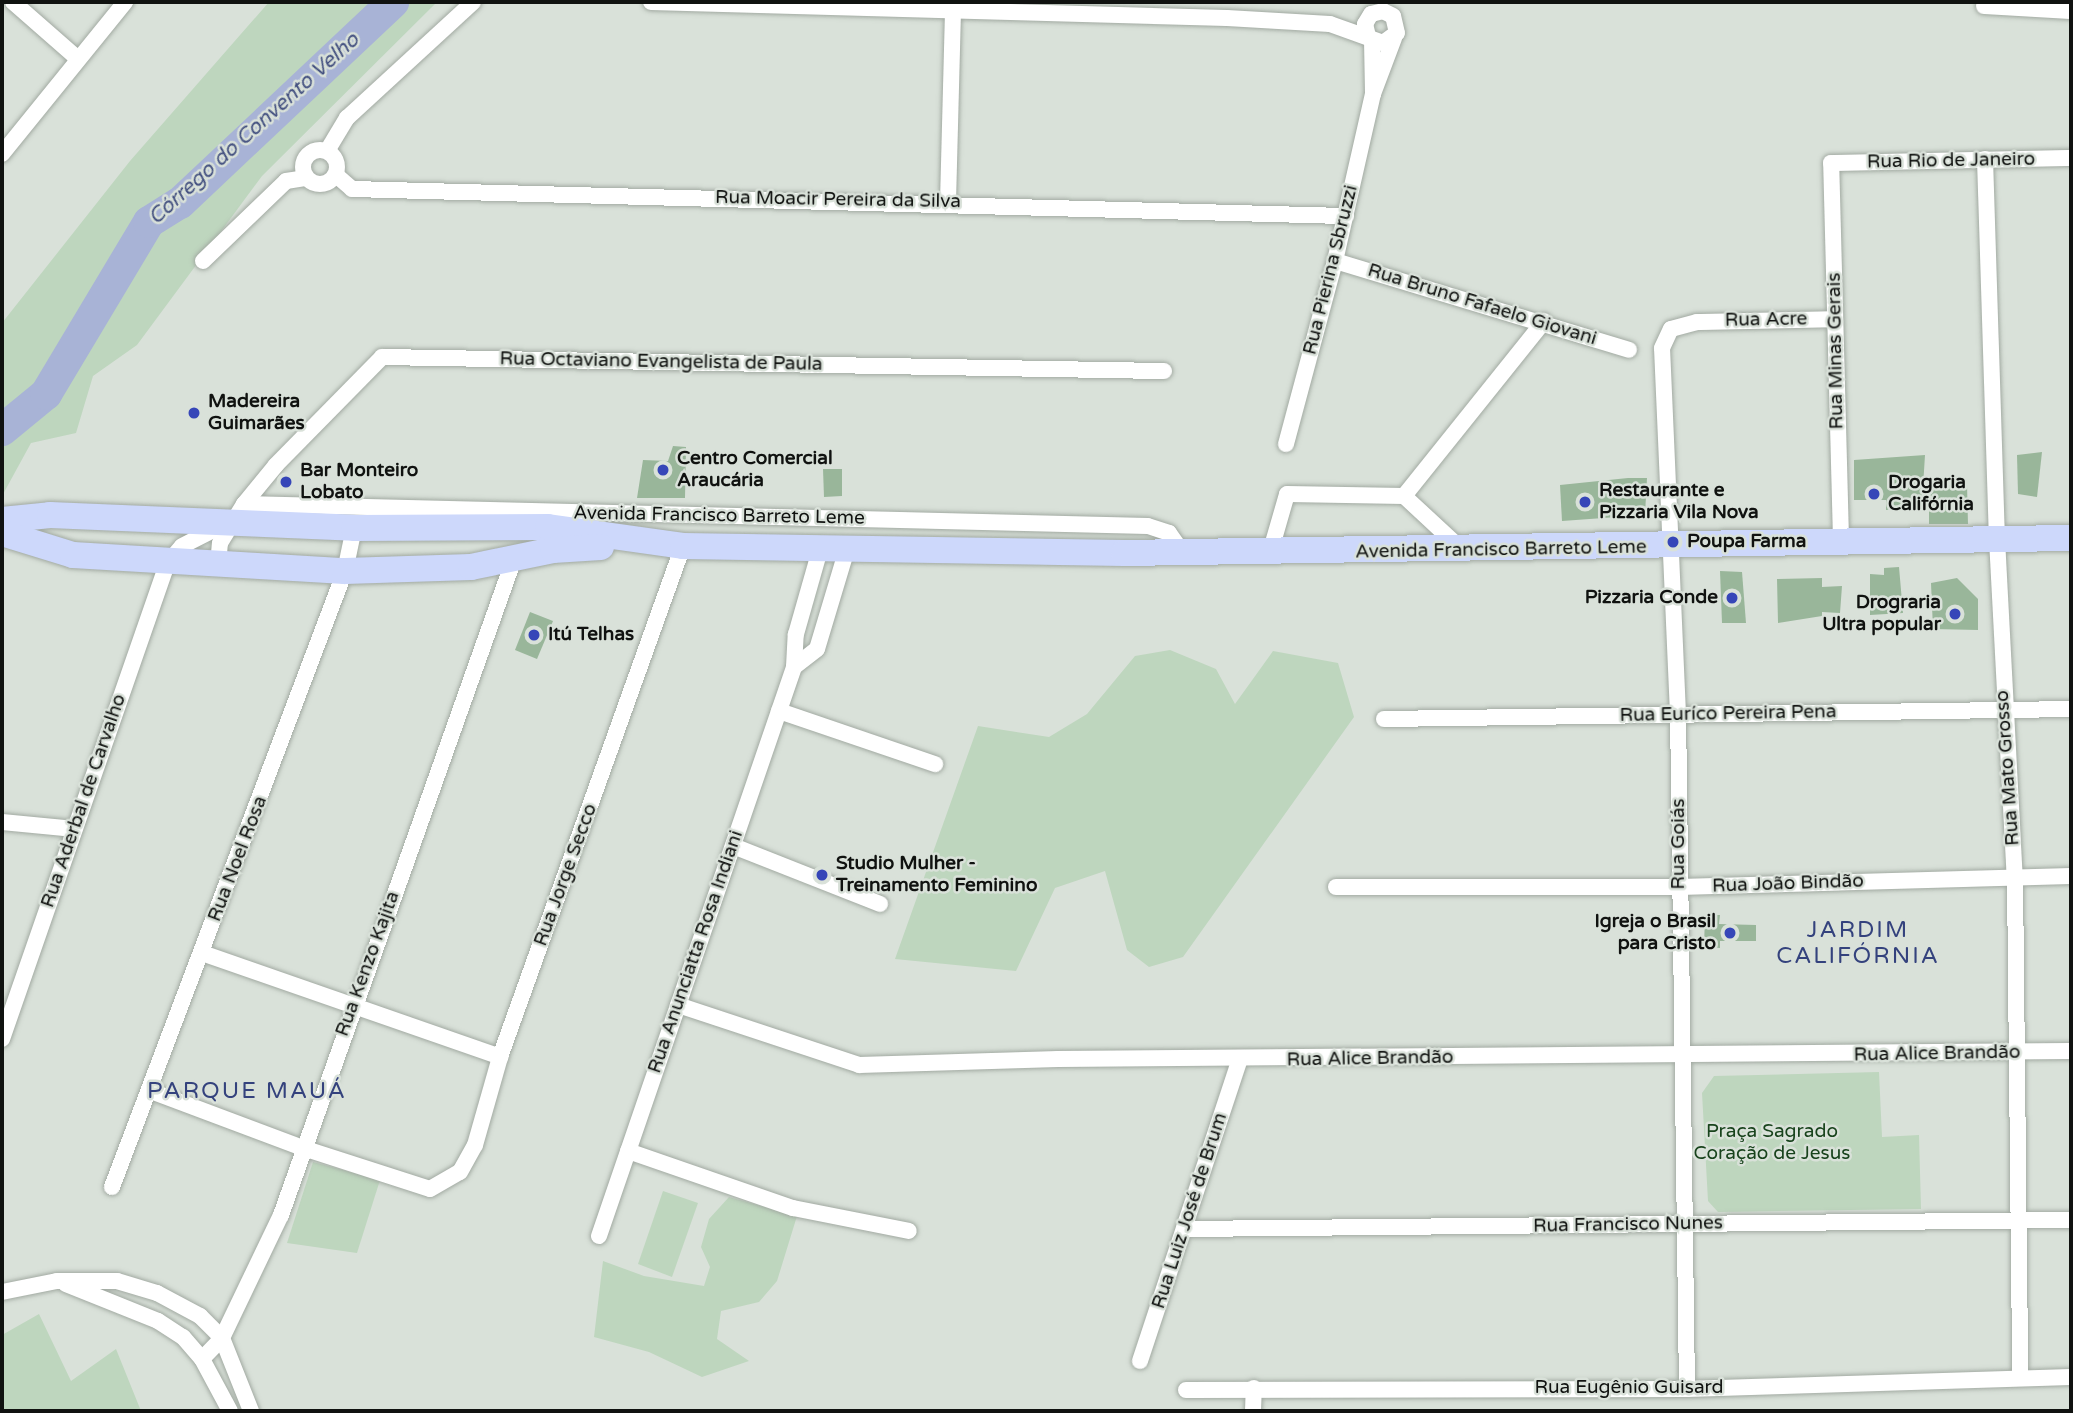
<!DOCTYPE html>
<meta charset="utf-8">
<style>
body{margin:0}
#map{position:relative;width:2073px;height:1413px;overflow:hidden;background:#d9e1d9;font-family:"Varela Round",sans-serif}
div>[style]{position:absolute}
.green>*{inset:0;background:#bed6be}
.river>*{height:32px;margin:-16px;padding:0 16px;transform-origin:16px;border-radius:16px;background:#a8b3d6}
.building>*{inset:0;background:#99b69a}
.roads{filter:drop-shadow(0 0 2px #a2aaa2) drop-shadow(0 0 2px #a2aaa2)}
.street>*{height:16px;margin:-8px;padding:0 8px;transform-origin:8px;border-radius:8px;background:#fff}
.street>.ring{margin:-8px;padding:0;box-sizing:content-box;background:none;border:16px solid #fff;border-radius:50%}
.primary>*{height:26px;margin:-13px;padding:0 13px;transform-origin:13px;border-radius:13px;background:#cdd8fb}
.dots>*{width:19px;height:19px;translate:-50% -50%;box-sizing:border-box;border:4px solid #d9e1d9;border-radius:50%}
span{translate:-50% -50%;white-space:nowrap;text-align:center;line-height:1.15;-webkit-text-stroke:5px #d9e1d9;paint-order:stroke}
.street-label{font-size:19px;color:#101210}
.poi-label{font-size:19px;color:#101210;font-weight:700}
.left{translate:0 -50%;text-align:left}
.right{translate:-100% -50%;text-align:right}
.park-label{font-size:19px;color:#18431c}
.water-label{font-size:21px;color:#424f7f;font-style:italic}
.quarter-label{font-size:23px;color:#34427d;letter-spacing:2px}
.frame{position:absolute;inset:0;border:4px solid #101210;pointer-events:none}
</style>
<div id="map">
<div class="green">
<div style="clip-path:polygon(269px 2px,437px 2px,262px 176px,137px 345px,93px 376px,76px 433px,31px 443px,2px 496px,2px 323px,130px 161px)"></div>
<div style="clip-path:polygon(1170px 650px,1216px 669px,1235px 704px,1273px 651px,1338px 663px,1354px 717px,1183px 957px,1149px 967px,1127px 950px,1105px 871px,1055px 888px,1016px 971px,895px 959px,978px 726px,1049px 737px,1087px 714px,1135px 656px)"></div>
<div style="clip-path:polygon(1879px 1072px,1882px 1137px,1919px 1135px,1921px 1209px,1718px 1212px,1708px 1201px,1702px 1093px,1714px 1076px)"></div>
<div style="clip-path:polygon(313px 1162px,380px 1180px,357px 1253px,287px 1243px)"></div>
<div style="clip-path:polygon(663px 1191px,698px 1203px,672px 1277px,638px 1264px)"></div>
<div style="clip-path:polygon(729px 1197px,797px 1216px,777px 1281px,759px 1302px,721px 1311px,717px 1339px,749px 1361px,702px 1377px,649px 1352px,594px 1337px,603px 1261px,644px 1276px,704px 1286px,710px 1267px,701px 1247px,709px 1219px)"></div>
<div style="clip-path:polygon(39px 1314px,71px 1381px,116px 1349px,141px 1411px,2px 1411px,2px 1335px)"></div>
</div>
<div class="river">
<div style="left:2px;top:430px;width:57px;rotate:-39.3deg"></div>
<div style="left:46px;top:394px;width:200px;rotate:-59.1deg"></div>
<div style="left:149px;top:222px;width:36px;rotate:-32deg"></div>
<div style="left:180px;top:203px;width:293px;rotate:-43.3deg"></div>
</div>
<div class="building">
<div style="clip-path:polygon(673px 446px,686px 447px,685px 498px,637px 498px,643px 460px,668px 461px)"></div>
<div style="clip-path:polygon(2042px 452px,2037px 497px,2018px 494px,2017px 455px)"></div>
<div style="clip-path:polygon(1925px 455px,1923px 487px,1967px 484px,1968px 524px,1929px 524px,1929px 504px,1886px 510px,1886px 500px,1854px 500px,1854px 460px)"></div>
<div style="clip-path:polygon(823px 469px,842px 469px,842px 496px,824px 497px)"></div>
<div style="clip-path:polygon(1628px 478px,1647px 478px,1645px 515px,1562px 521px,1560px 485px)"></div>
<div style="clip-path:polygon(1899px 567px,1903px 613px,1870px 615px,1870px 574px,1884px 575px,1884px 568px)"></div>
<div style="clip-path:polygon(1720px 571px,1742px 572px,1746px 623px,1722px 623px)"></div>
<div style="clip-path:polygon(1822px 578px,1822px 587px,1842px 586px,1840px 613px,1822px 612px,1822px 616px,1778px 623px,1777px 579px)"></div>
<div style="clip-path:polygon(1957px 578px,1978px 599px,1978px 630px,1933px 629px,1931px 583px)"></div>
<div style="clip-path:polygon(530px 612px,553px 621px,537px 659px,515px 650px)"></div>
<div style="clip-path:polygon(1705px 915px,1720px 915px,1719px 924px,1756px 925px,1756px 941px,1720px 941px,1720px 948px,1704px 947px)"></div>
</div>
<div class="roads">
<div class="street">
<div style="left:13px;top:2px;width:85px;rotate:41.2deg"></div>
<div style="left:651px;top:2px;width:576px;rotate:1.59deg"></div>
<div style="left:1227px;top:18px;width:103px;rotate:3.3deg"></div>
<div style="left:1330px;top:24px;width:56px;rotate:19.7deg"></div>
<div style="left:1383px;top:43px;width:17px;rotate:-36deg"></div>
<div style="left:1397px;top:33px;width:17px;rotate:-103deg"></div>
<div style="left:1393px;top:16px;width:11px;rotate:-153deg"></div>
<div style="left:1383px;top:11px;width:12px;rotate:166deg"></div>
<div style="left:1371px;top:14px;width:12px;rotate:121deg"></div>
<div style="left:1365px;top:24px;width:12px;rotate:76deg"></div>
<div style="left:1984px;top:6px;width:87px;rotate:3.3deg"></div>
<div style="left:1372px;top:40px;width:54px;rotate:88.9deg"></div>
<div class="ring" style="left:303px;top:150px;width:18px;height:18px"></div>
<div style="left:327px;top:151px;width:39px;rotate:-59deg"></div>
<div style="left:347px;top:118px;width:171px;rotate:-42.6deg"></div>
<div style="left:2px;top:154px;width:196px;rotate:-51deg"></div>
<div style="left:1985px;top:159px;width:380px;rotate:88.2deg"></div>
<div style="left:1997px;top:539px;width:338px;rotate:87deg"></div>
<div style="left:2015px;top:877px;width:499px;rotate:89.4deg"></div>
<div style="left:336px;top:175px;width:21px;rotate:41deg"></div>
<div style="left:352px;top:189px;width:994px;rotate:1.56deg"></div>
<div style="left:948px;top:202px;width:188px;rotate:-88.5deg"></div>
<div style="left:203px;top:261px;width:115px;rotate:-43.9deg"></div>
<div style="left:286px;top:181px;width:19px;rotate:-9deg"></div>
<div style="left:1335px;top:261px;width:307px;rotate:16.8deg"></div>
<div style="left:1286px;top:444px;width:189px;rotate:-75deg"></div>
<div style="left:1335px;top:261px;width:171px;rotate:-77.2deg"></div>
<div style="left:1373px;top:94px;width:60px;rotate:-69.4deg"></div>
<div style="left:1404px;top:496px;width:224px;rotate:-51.3deg"></div>
<div style="left:244px;top:504px;width:904px;rotate:1.39deg"></div>
<div style="left:1148px;top:526px;width:22px;rotate:18deg"></div>
<div style="left:1169px;top:533px;width:24px;rotate:55deg"></div>
<div style="left:1841px;top:539px;width:376px;rotate:-91.5deg"></div>
<div style="left:1831px;top:163px;width:240px;rotate:-1.2deg"></div>
<div style="left:1270px;top:553px;width:61px;rotate:-73.9deg"></div>
<div style="left:1287px;top:494px;width:117px;rotate:1deg"></div>
<div style="left:1404px;top:496px;width:76px;rotate:42.9deg"></div>
<div style="left:218px;top:565px;width:22px;rotate:-85deg"></div>
<div style="left:220px;top:543px;width:46px;rotate:-58.4deg"></div>
<div style="left:244px;top:504px;width:50px;rotate:-50.6deg"></div>
<div style="left:276px;top:465px;width:151px;rotate:-45.5deg"></div>
<div style="left:382px;top:357px;width:782px;rotate:1.03deg"></div>
<div style="left:794px;top:667px;width:29px;rotate:-38deg"></div>
<div style="left:817px;top:649px;width:104px;rotate:-73.3deg"></div>
<div style="left:779px;top:711px;width:165px;rotate:18.8deg"></div>
<div style="left:1384px;top:719px;width:687px;rotate:-0.83deg"></div>
<div style="left:2px;top:822px;width:73px;rotate:5.5deg"></div>
<div style="left:733px;top:846px;width:158px;rotate:21.5deg"></div>
<div style="left:1336px;top:887px;width:343px"></div>
<div style="left:1679px;top:887px;width:392px;rotate:-1.6deg"></div>
<div style="left:202px;top:953px;width:316px;rotate:19.2deg"></div>
<div style="left:678px;top:1005px;width:191px;rotate:18.3deg"></div>
<div style="left:859px;top:1065px;width:199px;rotate:-1.7deg"></div>
<div style="left:1058px;top:1059px;width:1013px;rotate:-0.45deg"></div>
<div style="left:2px;top:1039px;width:503px;rotate:-70.84deg"></div>
<div style="left:167px;top:564px;width:23px;rotate:-50deg"></div>
<div style="left:182px;top:546px;width:42px;rotate:-27.2deg"></div>
<div style="left:151px;top:1091px;width:162px;rotate:20.6deg"></div>
<div style="left:303px;top:1148px;width:133px;rotate:17.9deg"></div>
<div style="left:430px;top:1189px;width:34px;rotate:-30deg"></div>
<div style="left:460px;top:1172px;width:31px;rotate:-61deg"></div>
<div style="left:475px;top:1145px;width:91px;rotate:-74.1deg"></div>
<div style="left:500px;top:1057px;width:543px;rotate:-70.3deg"></div>
<div style="left:628px;top:1151px;width:175px;rotate:19.1deg"></div>
<div style="left:793px;top:1208px;width:118px;rotate:11.2deg"></div>
<div style="left:112px;top:1187px;width:659px;rotate:-69.28deg"></div>
<div style="left:345px;top:571px;width:44px;rotate:-78.2deg"></div>
<div style="left:1184px;top:1229px;width:887px;rotate:-0.58deg"></div>
<div style="left:599px;top:1236px;width:601px;rotate:-71.08deg"></div>
<div style="left:794px;top:667px;width:33px;rotate:-87deg"></div>
<div style="left:796px;top:634px;width:87px;rotate:-74.1deg"></div>
<div style="left:66px;top:1284px;width:99px;rotate:21.9deg"></div>
<div style="left:158px;top:1321px;width:30px;rotate:33deg"></div>
<div style="left:183px;top:1337px;width:29px;rotate:49deg"></div>
<div style="left:202px;top:1359px;width:59px;rotate:61.7deg"></div>
<div style="left:2px;top:1292px;width:56px;rotate:-11.3deg"></div>
<div style="left:57px;top:1281px;width:60px"></div>
<div style="left:117px;top:1281px;width:42px;rotate:16.7deg"></div>
<div style="left:157px;top:1293px;width:49px;rotate:28.1deg"></div>
<div style="left:200px;top:1316px;width:31px;rotate:45deg"></div>
<div style="left:222px;top:1338px;width:79px;rotate:68.3deg"></div>
<div style="left:202px;top:1359px;width:29px;rotate:-46deg"></div>
<div style="left:222px;top:1338px;width:136px;rotate:-64.4deg"></div>
<div style="left:281px;top:1215px;width:696px;rotate:-70.45deg"></div>
<div style="left:1140px;top:1361px;width:316px;rotate:-71.7deg"></div>
<div style="left:1687px;top:1389px;width:675px;rotate:-90.76deg"></div>
<div style="left:1678px;top:714px;width:366px;rotate:-92.5deg"></div>
<div style="left:1662px;top:348px;width:21px;rotate:-65deg"></div>
<div style="left:1671px;top:329px;width:27px;rotate:-15deg"></div>
<div style="left:1697px;top:322px;width:138px;rotate:-1.2deg"></div>
<div style="left:1186px;top:1390px;width:501px;rotate:-0.11deg"></div>
<div style="left:1687px;top:1389px;width:384px;rotate:-1.8deg"></div>
<div style="left:1253px;top:1411px;width:23px;rotate:-88deg"></div>
</div>
<div class="primary">
<div style="left:2px;top:520px;width:48px;rotate:-5.9deg"></div>
<div style="left:50px;top:515px;width:304px;rotate:2.4deg"></div>
<div style="left:354px;top:528px;width:194px;rotate:-0.3deg"></div>
<div style="left:548px;top:527px;width:136px;rotate:8deg"></div>
<div style="left:683px;top:546px;width:441px;rotate:0.9deg"></div>
<div style="left:1124px;top:553px;width:947px;rotate:-0.91deg"></div>
<div style="left:2px;top:533px;width:74px;rotate:17.2deg"></div>
<div style="left:73px;top:555px;width:272px;rotate:3.4deg"></div>
<div style="left:345px;top:571px;width:126px;rotate:-1.8deg"></div>
<div style="left:471px;top:567px;width:84px;rotate:-11.7deg"></div>
<div style="left:553px;top:550px;width:48px;rotate:-3.6deg"></div>
</div>
</div>
<div class="dots">
<div style="left:194px;top:413px;background:#3646b8"></div>
<div style="left:663px;top:470px;background:#3646b8"></div>
<div style="left:286px;top:482px;background:#3646b8"></div>
<div style="left:1874px;top:494px;background:#3646b8"></div>
<div style="left:1585px;top:502px;background:#3646b8"></div>
<div style="left:1673px;top:542px;background:#3646b8"></div>
<div style="left:1732px;top:598px;background:#3646b8"></div>
<div style="left:1955px;top:614px;background:#3646b8"></div>
<div style="left:534px;top:635px;background:#3646b8"></div>
<div style="left:822px;top:875px;background:#3646b8"></div>
<div style="left:1730px;top:933px;background:#3646b8"></div>
</div>
<div class="street-label">
<span style="left:1951px;top:161px;rotate:-1deg">Rua Rio de Janeiro</span>
<span style="left:838px;top:200px;rotate:1deg">Rua Moacir Pereira da Silva</span>
<span style="left:1331px;top:270px;rotate:-76deg">Rua Pierina Sbruzzi</span>
<span style="left:1482px;top:305px;rotate:17deg">Rua Bruno Fafaelo Giovani</span>
<span style="left:1766px;top:320px;rotate:-1deg">Rua Acre</span>
<span style="left:1836px;top:351px;rotate:-91deg">Rua Minas Gerais</span>
<span style="left:661px;top:362px;rotate:1deg">Rua Octaviano Evangelista de Paula</span>
<span style="left:719px;top:516px;rotate:1deg">Avenida Francisco Barreto Leme</span>
<span style="left:1501px;top:550px;rotate:-1deg">Avenida Francisco Barreto Leme</span>
<span style="left:1728px;top:714px;rotate:-1deg">Rua Euríco Pereira Pena</span>
<span style="left:2008px;top:768px;rotate:-94deg">Rua Mato Grosso</span>
<span style="left:84px;top:801px;rotate:-71deg">Rua Aderbal de Carvalho</span>
<span style="left:1679px;top:844px;rotate:-90deg">Rua Goiás</span>
<span style="left:238px;top:859px;rotate:-69deg">Rua Noel Rosa</span>
<span style="left:566px;top:875px;rotate:-70deg">Rua Jorge Secco</span>
<span style="left:1788px;top:884px;rotate:-2deg">Rua João Bindão</span>
<span style="left:696px;top:952px;rotate:-71deg">Rua Anunciatta Rosa Indiani</span>
<span style="left:368px;top:964px;rotate:-70deg">Rua Kenzo Kajita</span>
<span style="left:1937px;top:1054px;rotate:-1deg">Rua Alice Brandão</span>
<span style="left:1370px;top:1059px;rotate:-1deg">Rua Alice Brandão</span>
<span style="left:1190px;top:1211px;rotate:-72deg">Rua Luiz José de Brum</span>
<span style="left:1628px;top:1225px;rotate:-1deg">Rua Francisco Nunes</span>
<span style="left:1629px;top:1388px">Rua Eugênio Guisard</span>
</div>
<div class="poi-label">
<span class="left" style="left:208px;top:413px">Madereira<br>Guimarães</span>
<span class="left" style="left:677px;top:470px">Centro Comercial<br>Araucária</span>
<span class="left" style="left:300px;top:482px">Bar Monteiro<br>Lobato</span>
<span class="left" style="left:1888px;top:494px">Drogaria<br>Califórnia</span>
<span class="left" style="left:1599px;top:502px">Restaurante e<br>Pizzaria Vila Nova</span>
<span class="left" style="left:1687px;top:542px">Poupa Farma</span>
<span class="right" style="left:1718px;top:598px">Pizzaria Conde</span>
<span class="right" style="left:1941px;top:614px">Drograria<br>Ultra popular</span>
<span class="left" style="left:548px;top:635px">Itú Telhas</span>
<span class="left" style="left:836px;top:875px">Studio Mulher -<br>Treinamento Feminino</span>
<span class="right" style="left:1716px;top:933px">Igreja o Brasil<br>para Cristo</span>
</div>
<div class="park-label">
<span style="left:1772px;top:1143px">Praça Sagrado<br>Coração de Jesus</span>
</div>
<div class="water-label">
<span style="left:254px;top:129px;rotate:-42deg">Córrego do Convento Velho</span>
</div>
<div class="quarter-label">
<span style="left:1858px;top:943px">JARDIM<br>CALIFÓRNIA</span>
<span style="left:247px;top:1091px">PARQUE MAUÁ</span>
</div>
<div class="frame"></div>
</div>
